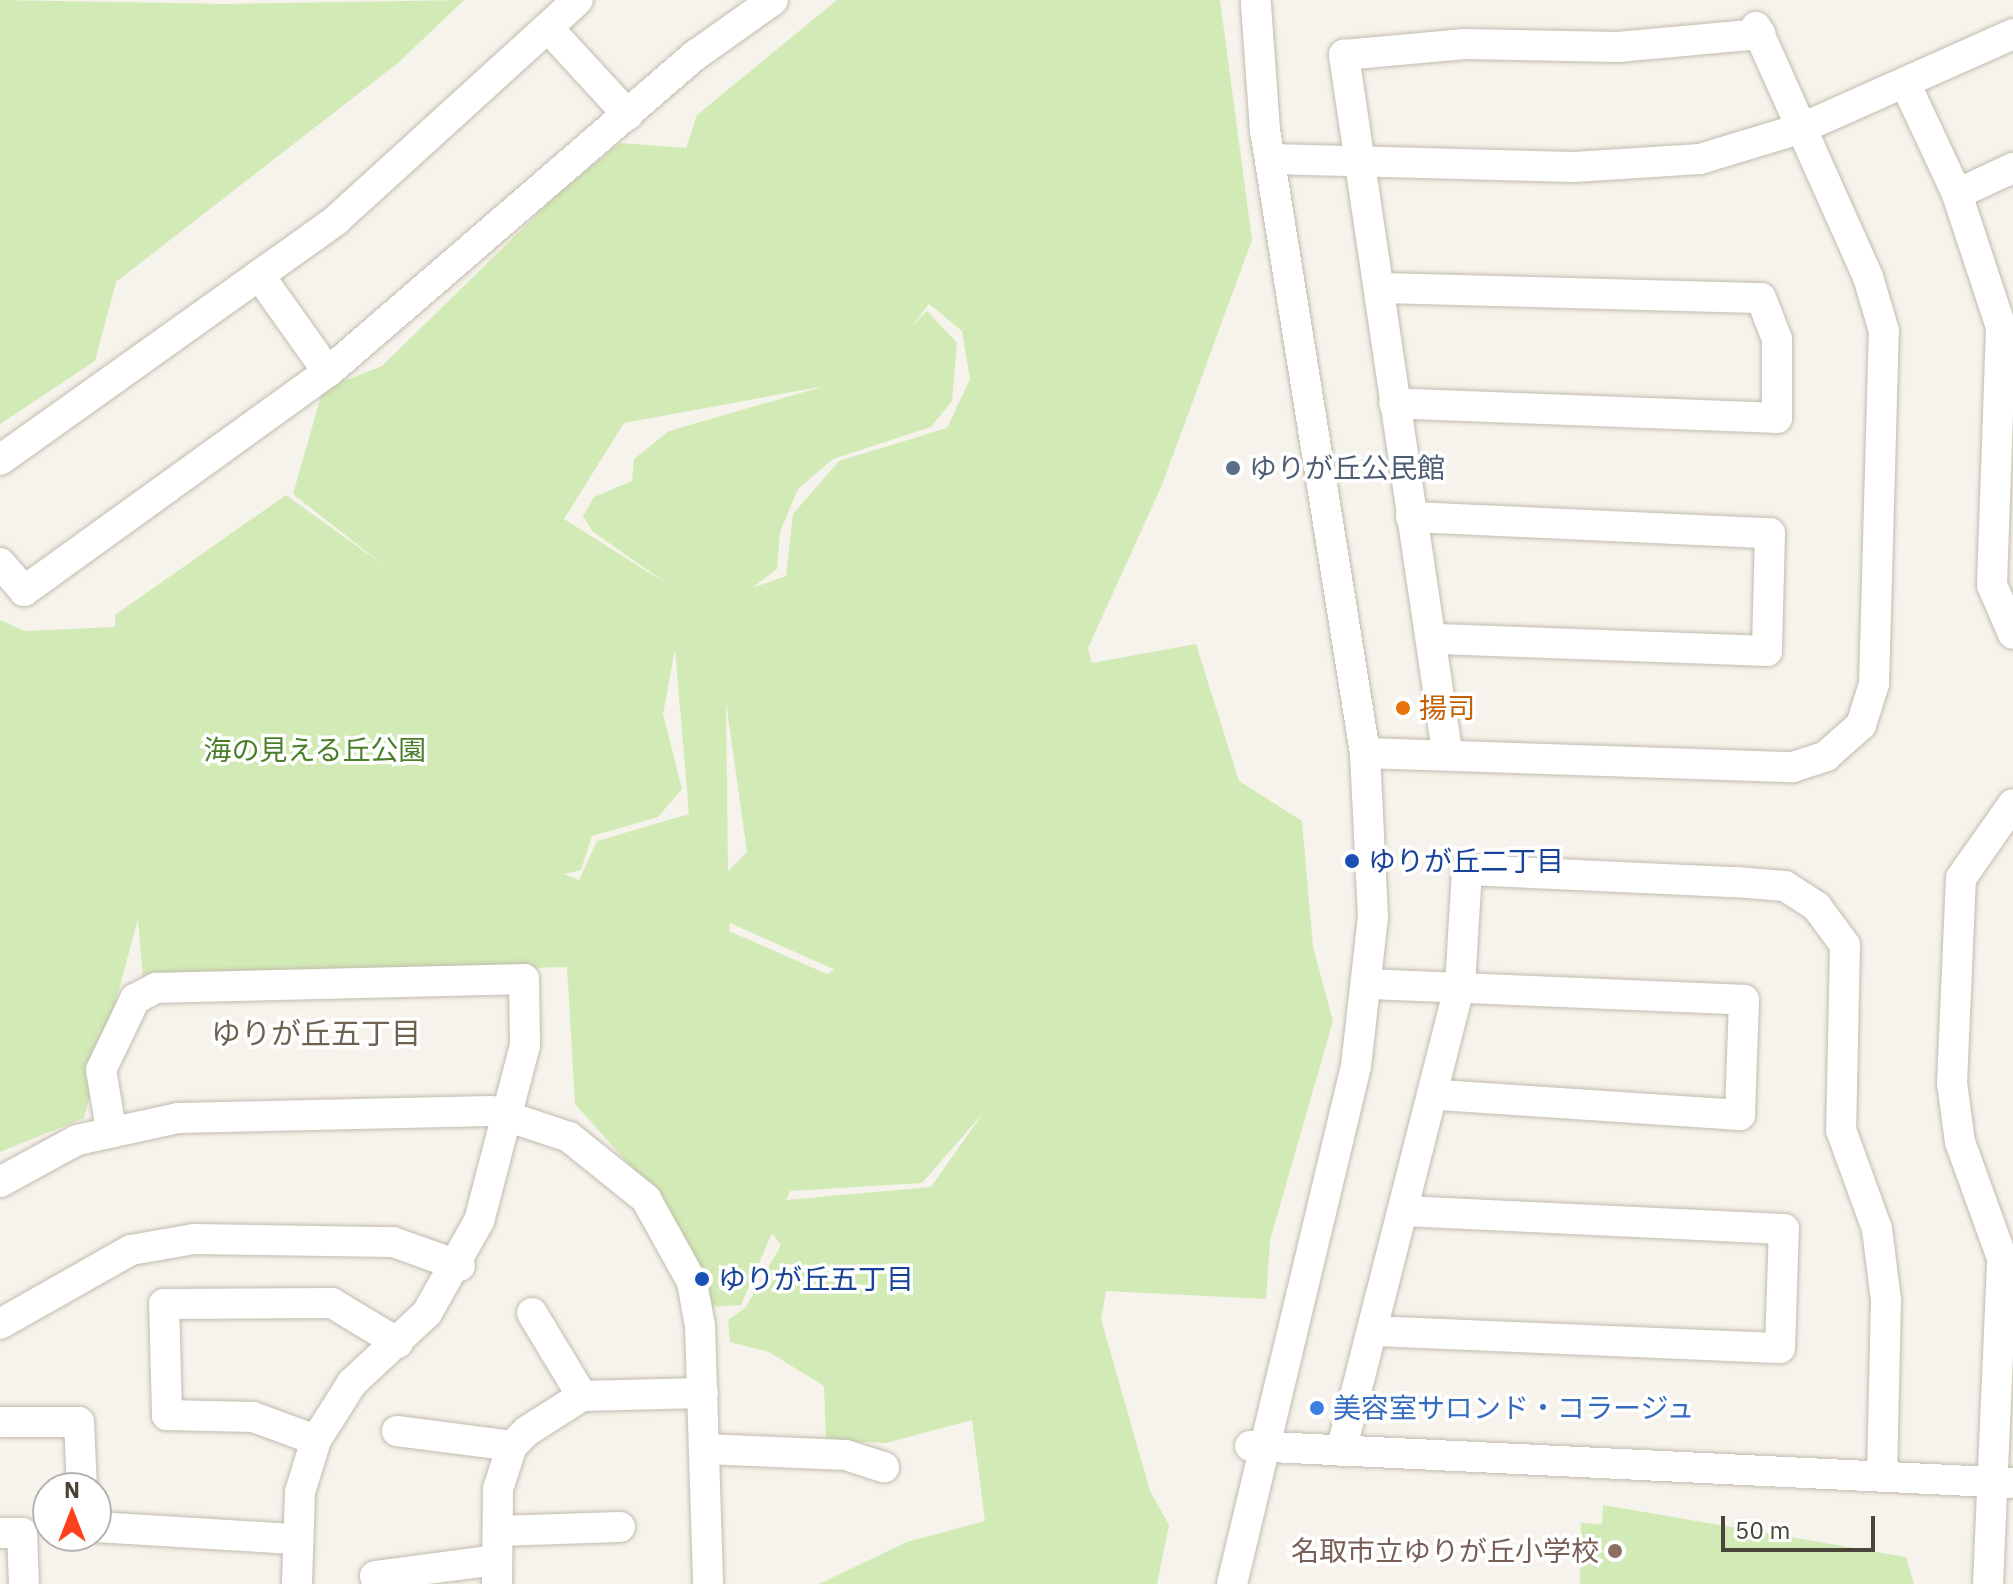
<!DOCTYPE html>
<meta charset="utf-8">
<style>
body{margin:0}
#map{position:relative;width:2013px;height:1584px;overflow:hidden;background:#f6f3ec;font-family:"IBM Plex Sans","Noto Sans JP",sans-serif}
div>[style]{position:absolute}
.green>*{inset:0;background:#d2eab5}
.roads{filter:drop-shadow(0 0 2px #c2bbae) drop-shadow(0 0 2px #c2bbae)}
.minor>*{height:30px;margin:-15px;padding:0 15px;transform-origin:15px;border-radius:15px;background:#fff}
.dots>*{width:22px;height:22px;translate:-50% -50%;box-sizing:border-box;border:4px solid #fff;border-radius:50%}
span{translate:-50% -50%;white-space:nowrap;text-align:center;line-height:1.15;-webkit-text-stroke:7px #fff;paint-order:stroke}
.service-label{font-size:28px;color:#4e5e75}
.left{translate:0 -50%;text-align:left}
.food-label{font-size:28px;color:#c56008}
.park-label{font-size:28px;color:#4a7f2a}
.transit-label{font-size:28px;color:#164399}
.shop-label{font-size:28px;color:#366cbe}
.education-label{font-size:28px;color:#785e54}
.right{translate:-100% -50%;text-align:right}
.neighbourhood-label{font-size:30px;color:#6e6250}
.north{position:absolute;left:32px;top:1472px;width:80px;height:80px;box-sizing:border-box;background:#fff;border:2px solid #b7b4b0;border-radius:50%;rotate:0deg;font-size:22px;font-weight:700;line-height:32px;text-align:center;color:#4b4439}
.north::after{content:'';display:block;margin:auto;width:28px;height:36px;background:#fc3f1d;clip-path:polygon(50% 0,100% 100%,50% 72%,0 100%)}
.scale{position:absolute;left:1721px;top:1516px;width:154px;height:36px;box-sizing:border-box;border:4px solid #4b4439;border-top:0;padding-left:10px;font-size:24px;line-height:28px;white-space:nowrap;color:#4b4439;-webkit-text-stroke:6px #fff;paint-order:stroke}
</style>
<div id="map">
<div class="green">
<div style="clip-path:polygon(0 0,226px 4px,464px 0,398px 63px,116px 282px,95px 361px,0 424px)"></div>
<div style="clip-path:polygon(evenodd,837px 0,1220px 0,1252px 240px,1162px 485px,1088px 648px,1092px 663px,1196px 644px,1239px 781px,1302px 821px,1313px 947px,1333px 1021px,1270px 1240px,1266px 1299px,1106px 1291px,1101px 1319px,1150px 1491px,1169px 1525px,1157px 1584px,819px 1584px,907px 1542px,985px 1521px,972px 1420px,886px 1443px,826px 1440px,824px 1386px,769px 1352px,730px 1342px,728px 1320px,746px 1307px,781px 1245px,772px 1233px,741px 1305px,707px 1307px,651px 1189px,575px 1104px,567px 967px,143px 978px,138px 919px,84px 1118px,0 1152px,0 620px,25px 631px,115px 627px,115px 615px,286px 495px,386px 567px,293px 494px,323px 389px,382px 366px,560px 192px,620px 143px,686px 148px,697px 115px,837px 0,929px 304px,962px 331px,970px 379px,947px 428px,839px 461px,793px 514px,786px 576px,752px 588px,777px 569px,780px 532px,798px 489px,833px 459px,931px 427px,952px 401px,957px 343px,927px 311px,911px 327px,929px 304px,837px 0,825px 386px,669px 431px,634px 459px,632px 481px,594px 497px,583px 516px,592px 531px,670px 586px,564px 519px,624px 423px,825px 386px,837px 0,675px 649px,689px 814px,597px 841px,579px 880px,564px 874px,581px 870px,592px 836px,658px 817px,682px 789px,663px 714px,675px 649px,837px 0,726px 702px,747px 852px,728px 871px,726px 702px,837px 0,730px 923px,833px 969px,834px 970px,827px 974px,729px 931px,730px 923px,837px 0,983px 1113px,931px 1187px,786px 1200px,790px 1191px,922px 1183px,983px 1113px)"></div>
<div style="clip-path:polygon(1603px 1505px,1906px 1557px,1914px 1584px,1580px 1584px,1581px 1523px,1602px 1524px)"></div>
</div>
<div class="roads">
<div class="minor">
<div style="left:548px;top:28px;width:118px;rotate:47.4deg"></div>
<div style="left:1906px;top:85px;width:120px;rotate:64.9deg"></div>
<div style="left:1957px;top:194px;width:140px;rotate:71.7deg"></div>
<div style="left:2001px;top:327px;width:258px;rotate:92deg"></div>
<div style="left:1992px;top:585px;width:53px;rotate:66.8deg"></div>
<div style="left:1270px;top:159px;width:304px;rotate:1.5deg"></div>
<div style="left:1574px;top:167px;width:126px;rotate:-3.6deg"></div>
<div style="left:1700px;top:159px;width:107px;rotate:-16.9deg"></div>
<div style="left:1802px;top:128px;width:231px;rotate:-24deg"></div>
<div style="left:1957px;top:194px;width:62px;rotate:-24.9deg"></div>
<div style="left:259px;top:275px;width:119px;rotate:54.6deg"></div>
<div style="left:1379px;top:288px;width:382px;rotate:1.5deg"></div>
<div style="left:1761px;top:298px;width:44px;rotate:68.7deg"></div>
<div style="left:1777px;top:339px;width:79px;rotate:90deg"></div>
<div style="left:1777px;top:418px;width:383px;rotate:-177.8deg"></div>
<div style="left:0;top:460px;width:413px;rotate:-35.5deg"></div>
<div style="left:336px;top:220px;width:327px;rotate:-42.3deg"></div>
<div style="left:1411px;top:517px;width:359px;rotate:2.6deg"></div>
<div style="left:1770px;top:533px;width:118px;rotate:91.5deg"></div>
<div style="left:1767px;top:651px;width:335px;rotate:-177.9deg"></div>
<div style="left:0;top:563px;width:37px;rotate:49deg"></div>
<div style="left:24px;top:591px;width:375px;rotate:-35.8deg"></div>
<div style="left:328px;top:372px;width:487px;rotate:-40.8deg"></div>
<div style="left:697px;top:54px;width:93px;rotate:-35.4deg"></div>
<div style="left:1447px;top:751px;width:704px;rotate:-98.42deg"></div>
<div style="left:1344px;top:55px;width:121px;rotate:-5.2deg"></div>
<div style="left:1465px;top:44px;width:153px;rotate:1.1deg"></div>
<div style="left:1618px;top:47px;width:143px;rotate:-5.2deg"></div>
<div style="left:1365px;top:753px;width:428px;rotate:1.9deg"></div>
<div style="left:1793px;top:767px;width:35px;rotate:-18deg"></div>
<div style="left:1826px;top:756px;width:47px;rotate:-41.5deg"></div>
<div style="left:1861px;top:725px;width:43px;rotate:-72.4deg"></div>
<div style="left:1874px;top:684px;width:353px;rotate:-88.4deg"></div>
<div style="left:1884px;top:331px;width:56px;rotate:-106.5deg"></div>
<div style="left:1868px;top:277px;width:274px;rotate:-114.1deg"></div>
<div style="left:1368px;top:984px;width:376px;rotate:2.4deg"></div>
<div style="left:1744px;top:1000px;width:115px;rotate:92deg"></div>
<div style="left:1740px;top:1115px;width:305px;rotate:-176.2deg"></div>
<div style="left:111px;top:1129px;width:60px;rotate:-99.6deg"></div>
<div style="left:101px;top:1070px;width:79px;rotate:-64.4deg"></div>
<div style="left:135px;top:999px;width:24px;rotate:-28deg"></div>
<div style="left:156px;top:988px;width:368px;rotate:-1.4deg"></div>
<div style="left:524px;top:979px;width:66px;rotate:89.1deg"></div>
<div style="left:525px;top:1045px;width:182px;rotate:104.6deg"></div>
<div style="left:479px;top:1221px;width:106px;rotate:119.5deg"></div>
<div style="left:427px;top:1313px;width:103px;rotate:137deg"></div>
<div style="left:352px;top:1383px;width:67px;rotate:122.3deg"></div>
<div style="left:316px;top:1440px;width:54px;rotate:107.1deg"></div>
<div style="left:300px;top:1492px;width:92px;rotate:91.9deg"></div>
<div style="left:0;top:1182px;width:88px;rotate:-28.6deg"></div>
<div style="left:77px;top:1140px;width:103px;rotate:-12.3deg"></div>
<div style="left:178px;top:1118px;width:313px;rotate:-1.3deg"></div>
<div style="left:491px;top:1111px;width:82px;rotate:18.4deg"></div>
<div style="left:569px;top:1137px;width:99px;rotate:38.8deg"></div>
<div style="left:646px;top:1199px;width:95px;rotate:61deg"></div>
<div style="left:692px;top:1282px;width:45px;rotate:79.7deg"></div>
<div style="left:700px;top:1326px;width:258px;rotate:88.2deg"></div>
<div style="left:532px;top:1313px;width:97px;rotate:58.9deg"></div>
<div style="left:0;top:1324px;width:150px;rotate:-29.5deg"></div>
<div style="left:131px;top:1250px;width:64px;rotate:-9.9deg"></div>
<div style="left:194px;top:1239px;width:199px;rotate:0.9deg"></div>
<div style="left:393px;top:1242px;width:71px;rotate:19.7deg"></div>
<div style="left:1373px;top:1331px;width:407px;rotate:2.4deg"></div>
<div style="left:1780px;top:1348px;width:119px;rotate:-88.1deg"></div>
<div style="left:1784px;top:1229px;width:381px;rotate:-177.3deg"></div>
<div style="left:0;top:1422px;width:79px"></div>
<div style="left:79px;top:1422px;width:66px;rotate:87.4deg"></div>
<div style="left:397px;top:1431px;width:116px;rotate:7.4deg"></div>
<div style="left:316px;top:1440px;width:67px;rotate:-159.9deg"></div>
<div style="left:253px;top:1417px;width:86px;rotate:-178.7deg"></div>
<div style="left:167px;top:1415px;width:111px;rotate:-91.5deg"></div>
<div style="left:164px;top:1304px;width:168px;rotate:-0.3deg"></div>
<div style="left:332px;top:1303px;width:77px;rotate:31.2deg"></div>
<div style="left:1250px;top:1446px;width:762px;rotate:2.78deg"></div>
<div style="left:705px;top:1449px;width:141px;rotate:2.4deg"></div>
<div style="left:846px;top:1455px;width:40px;rotate:18deg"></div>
<div style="left:1341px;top:1451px;width:481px;rotate:-75.7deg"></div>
<div style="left:1460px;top:985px;width:115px;rotate:-86.5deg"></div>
<div style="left:1467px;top:870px;width:268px;rotate:2.6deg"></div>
<div style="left:1735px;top:882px;width:50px;rotate:4.6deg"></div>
<div style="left:1785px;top:886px;width:38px;rotate:33deg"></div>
<div style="left:1817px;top:907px;width:47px;rotate:53.6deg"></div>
<div style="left:1845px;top:945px;width:185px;rotate:91.2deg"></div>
<div style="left:1841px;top:1130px;width:105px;rotate:70deg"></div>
<div style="left:1877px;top:1229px;width:72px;rotate:82.8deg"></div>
<div style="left:1886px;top:1300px;width:177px;rotate:91.3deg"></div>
<div style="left:96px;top:1527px;width:198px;rotate:3.5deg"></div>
<div style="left:498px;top:1531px;width:122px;rotate:-1.9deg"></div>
<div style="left:0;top:1533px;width:22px"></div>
<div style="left:22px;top:1533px;width:51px;rotate:87.8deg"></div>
<div style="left:375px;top:1576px;width:123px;rotate:-7.5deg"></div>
<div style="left:497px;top:1584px;width:95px;rotate:-89.4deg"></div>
<div style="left:498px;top:1489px;width:45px;rotate:-72deg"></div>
<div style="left:512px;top:1446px;width:21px;rotate:-45deg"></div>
<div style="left:527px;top:1431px;width:65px;rotate:-32.5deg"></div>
<div style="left:582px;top:1396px;width:121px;rotate:-1.4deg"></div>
<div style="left:1232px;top:1584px;width:533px;rotate:-76.54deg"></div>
<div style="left:1356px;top:1066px;width:150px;rotate:-83.5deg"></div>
<div style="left:1373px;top:917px;width:164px;rotate:-92.8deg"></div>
<div style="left:1365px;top:753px;width:631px;rotate:-99.12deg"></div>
<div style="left:1265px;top:130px;width:127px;rotate:-94.1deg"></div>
<div style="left:1988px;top:1584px;width:326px;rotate:-87.5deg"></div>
<div style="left:2002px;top:1258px;width:123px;rotate:-109.9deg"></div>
<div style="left:1960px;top:1142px;width:60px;rotate:-97.7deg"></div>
<div style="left:1952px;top:1083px;width:205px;rotate:-87.5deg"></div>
<div style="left:1961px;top:878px;width:90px;rotate:-54.9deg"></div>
</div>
</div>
<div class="dots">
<div style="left:1233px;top:468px;background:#5c6f8a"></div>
<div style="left:1403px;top:708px;background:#e8710a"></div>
<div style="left:1352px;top:861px;background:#1a4fb4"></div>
<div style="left:702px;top:1279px;background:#1a4fb4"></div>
<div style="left:1317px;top:1408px;background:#3f7fe0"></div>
<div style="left:1615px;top:1551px;background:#8d6e63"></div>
</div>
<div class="service-label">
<span class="left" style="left:1249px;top:468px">ゆりが丘公民館</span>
</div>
<div class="food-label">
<span class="left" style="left:1419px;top:708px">揚司</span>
</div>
<div class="park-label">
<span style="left:315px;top:750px">海の見える丘公園</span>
</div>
<div class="transit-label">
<span class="left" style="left:1368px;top:861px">ゆりが丘二丁目</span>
<span class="left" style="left:718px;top:1279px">ゆりが丘五丁目</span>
</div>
<div class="shop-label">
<span class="left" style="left:1333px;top:1408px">美容室サロンド・コラージュ</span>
</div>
<div class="education-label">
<span class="right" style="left:1599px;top:1551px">名取市立ゆりが丘小学校</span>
</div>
<div class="neighbourhood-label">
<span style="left:316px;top:1033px">ゆりが丘五丁目</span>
</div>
<div class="north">N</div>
<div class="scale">50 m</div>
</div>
